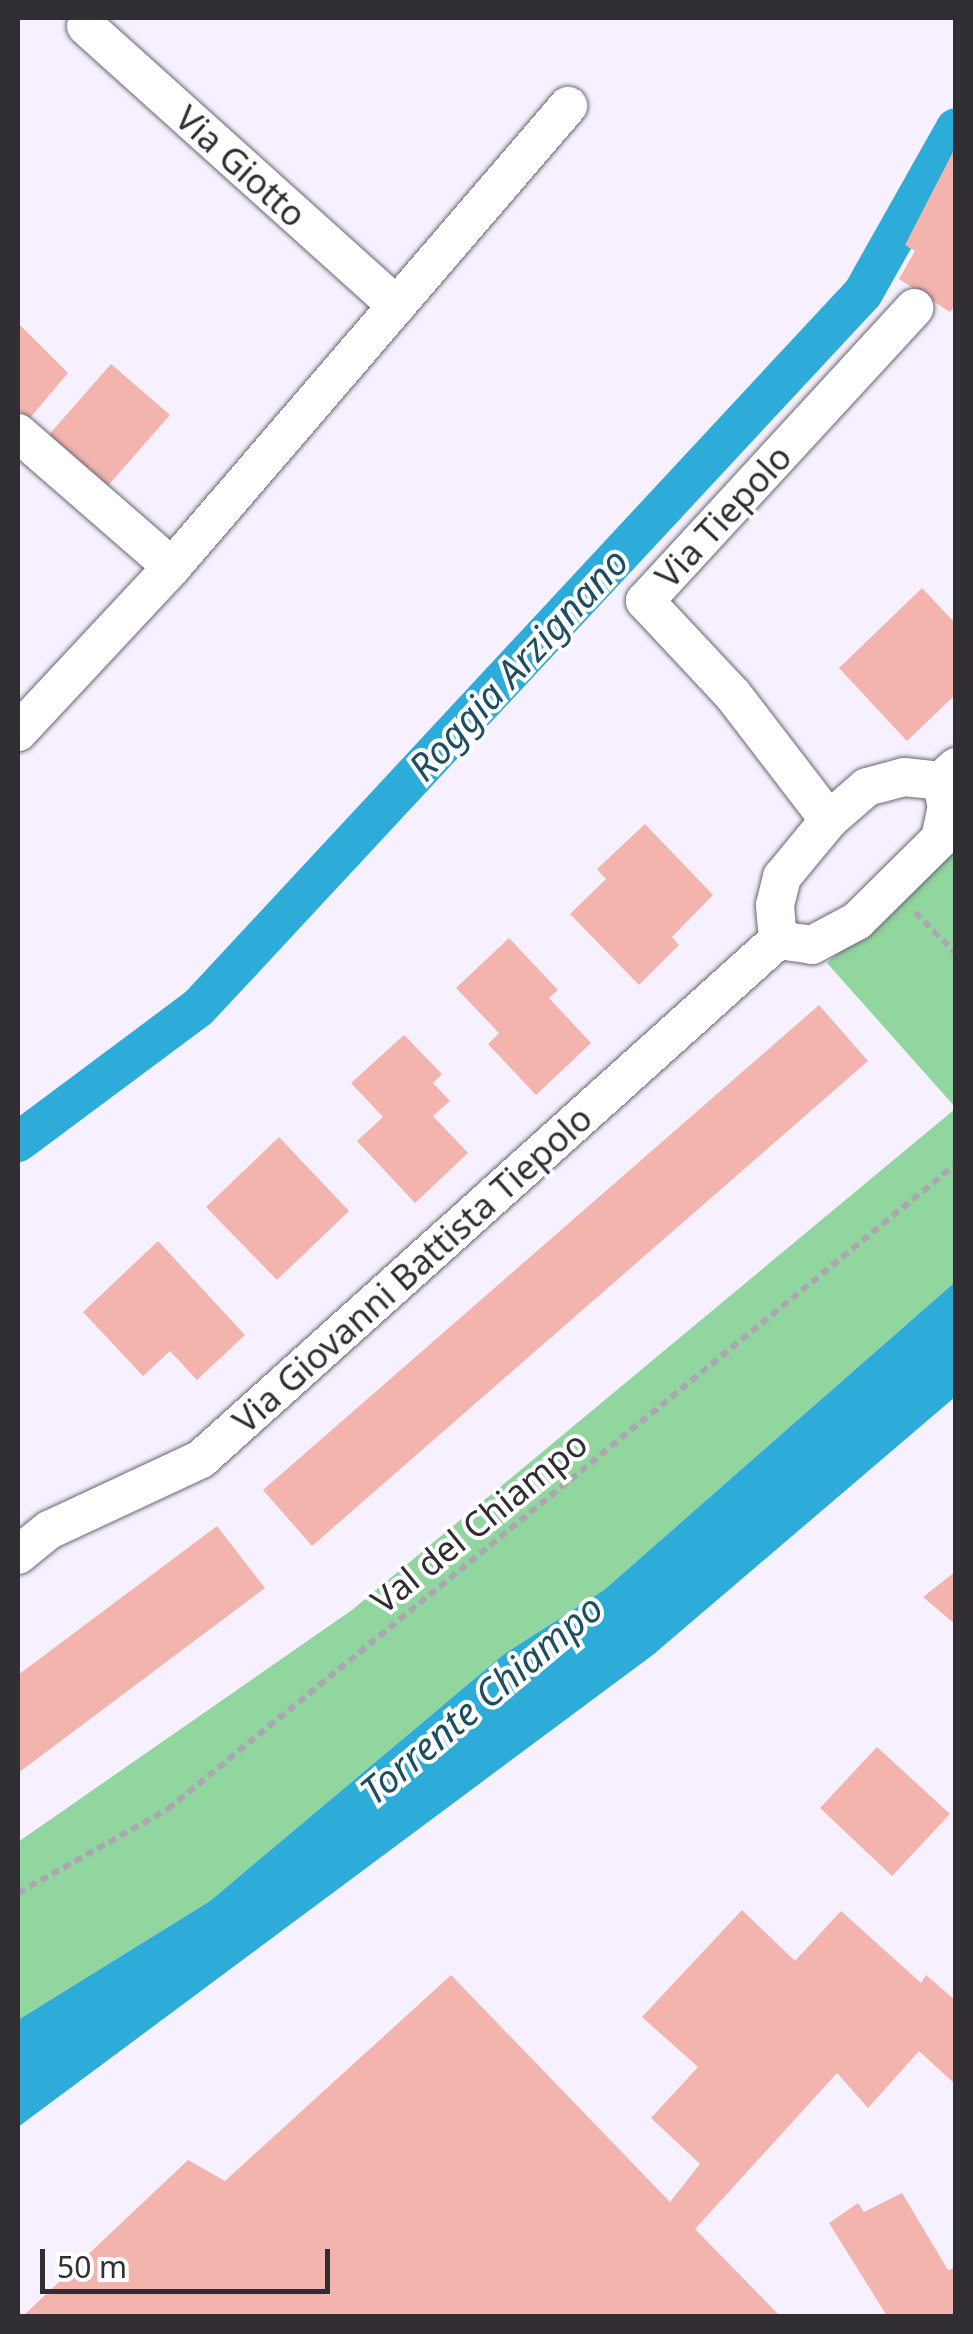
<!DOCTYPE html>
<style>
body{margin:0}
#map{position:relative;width:973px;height:2334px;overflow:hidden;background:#f7f0fe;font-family:"Noto Sans",sans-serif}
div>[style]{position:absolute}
.green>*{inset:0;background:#91d59f}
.water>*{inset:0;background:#2dabd9}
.canal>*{height:40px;margin:-20px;padding:0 20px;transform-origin:20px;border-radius:20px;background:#2dabd9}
.building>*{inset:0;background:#f3b4ae}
.path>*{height:6px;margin-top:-3px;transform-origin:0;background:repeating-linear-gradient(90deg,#aba6b1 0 8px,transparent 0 13px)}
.roads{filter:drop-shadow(0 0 2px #6b6571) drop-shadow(0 0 2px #6b6571)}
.minor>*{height:38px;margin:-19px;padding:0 19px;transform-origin:19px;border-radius:19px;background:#fff}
span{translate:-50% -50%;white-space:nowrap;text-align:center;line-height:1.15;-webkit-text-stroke:8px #fff;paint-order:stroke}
.street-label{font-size:35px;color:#302d33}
.water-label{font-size:38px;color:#1d4e61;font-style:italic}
.frame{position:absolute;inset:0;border:20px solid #302d33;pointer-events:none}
.scale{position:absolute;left:40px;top:2249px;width:290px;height:45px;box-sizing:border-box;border:5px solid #302d33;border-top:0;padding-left:12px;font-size:30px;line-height:35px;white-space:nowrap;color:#302d33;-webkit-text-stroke:8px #fff;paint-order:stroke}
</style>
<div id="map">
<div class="green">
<div style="clip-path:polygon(956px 841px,956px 1108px,827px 963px)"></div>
<div style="clip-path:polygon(955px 1109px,955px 1282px,604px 1590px,504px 1654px,210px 1901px,18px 2020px,18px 1842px,352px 1610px)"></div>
</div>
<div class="water">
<div style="clip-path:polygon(955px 1282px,955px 1397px,654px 1654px,18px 2127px,18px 2020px,210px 1901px,504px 1654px,604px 1590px)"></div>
</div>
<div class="canal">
<div style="left:18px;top:1142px;width:224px;rotate:-36.7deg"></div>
<div style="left:198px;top:1008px;width:976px;rotate:-47.08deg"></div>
<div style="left:863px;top:293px;width:189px;rotate:-60.6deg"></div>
</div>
<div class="building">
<div style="clip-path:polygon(956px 146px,956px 304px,950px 312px,899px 279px,915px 251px,905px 245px)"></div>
<div style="clip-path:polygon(18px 323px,68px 373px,29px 419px,18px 410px)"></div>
<div style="clip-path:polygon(111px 364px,170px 415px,98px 497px,39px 446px)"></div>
<div style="clip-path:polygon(922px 588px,956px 624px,956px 694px,907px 741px,839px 668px)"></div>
<div style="clip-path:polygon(645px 824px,713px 895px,672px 937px,679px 945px,639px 985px,570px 914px,606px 879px,597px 869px)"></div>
<div style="clip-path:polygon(509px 938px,558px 990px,549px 998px,591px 1043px,536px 1095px,488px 1044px,499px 1033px,456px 988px)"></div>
<div style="clip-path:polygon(819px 1005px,868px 1061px,312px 1546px,263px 1490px)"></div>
<div style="clip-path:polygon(404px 1035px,442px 1074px,433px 1083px,450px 1101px,433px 1116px,468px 1153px,415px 1203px,357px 1141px,383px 1117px,351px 1083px)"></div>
<div style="clip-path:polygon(279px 1137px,349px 1211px,277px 1280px,206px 1207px)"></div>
<div style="clip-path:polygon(158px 1241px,245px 1335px,197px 1380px,170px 1351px,143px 1376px,83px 1312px)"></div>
<div style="clip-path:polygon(217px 1526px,265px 1588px,18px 1773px,18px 1675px)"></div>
<div style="clip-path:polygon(956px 1571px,956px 1625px,923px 1597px)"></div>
<div style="clip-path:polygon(877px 1747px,950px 1814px,892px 1876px,820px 1808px)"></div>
<div style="clip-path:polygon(742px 1910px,795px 1961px,841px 1911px,921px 1983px,926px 1975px,956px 2001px,956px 2085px,919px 2051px,868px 2108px,837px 2073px,695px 2229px,780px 2316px,23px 2316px,188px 2160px,225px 2181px,451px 1975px,670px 2202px,700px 2164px,651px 2118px,698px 2067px,642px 2017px)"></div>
<div style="clip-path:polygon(902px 2193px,948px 2270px,956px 2268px,956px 2316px,887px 2316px,829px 2223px,858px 2203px,864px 2212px)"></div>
</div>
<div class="path">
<div style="left:915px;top:912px;width:59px;rotate:45.7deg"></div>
<div style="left:18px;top:1893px;width:172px;rotate:-29.2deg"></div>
<div style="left:168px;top:1809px;width:1018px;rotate:-39.3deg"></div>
</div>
<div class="roads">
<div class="minor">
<div style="left:86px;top:26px;width:418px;rotate:42deg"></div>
<div style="left:18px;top:433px;width:204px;rotate:41deg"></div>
<div style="left:172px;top:567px;width:226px;rotate:133deg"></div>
<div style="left:172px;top:567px;width:608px;rotate:-49.34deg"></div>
<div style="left:829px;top:820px;width:158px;rotate:-127.5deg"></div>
<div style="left:733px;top:695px;width:129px;rotate:-133.1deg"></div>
<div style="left:645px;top:601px;width:398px;rotate:-47.4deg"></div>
<div style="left:778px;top:940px;width:35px;rotate:-95deg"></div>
<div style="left:775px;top:905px;width:29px;rotate:-76deg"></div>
<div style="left:782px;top:877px;width:74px;rotate:-50.5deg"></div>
<div style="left:829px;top:820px;width:50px;rotate:-41deg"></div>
<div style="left:867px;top:787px;width:38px;rotate:-15deg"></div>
<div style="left:904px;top:777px;width:37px;rotate:6deg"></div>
<div style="left:941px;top:781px;width:21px;rotate:-43deg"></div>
<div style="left:18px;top:1555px;width:40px;rotate:-39deg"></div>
<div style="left:49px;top:1530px;width:168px;rotate:-25deg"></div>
<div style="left:201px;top:1459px;width:776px;rotate:-41.97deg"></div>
<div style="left:778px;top:940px;width:34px;rotate:8deg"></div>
<div style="left:812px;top:945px;width:51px;rotate:-28.1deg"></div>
<div style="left:857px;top:921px;width:117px;rotate:-44.7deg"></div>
<div style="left:940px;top:839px;width:33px;rotate:-78deg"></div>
<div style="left:947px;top:807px;width:27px;rotate:-103deg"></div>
</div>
</div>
<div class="street-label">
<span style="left:241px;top:166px;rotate:42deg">Via Giotto</span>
<span style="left:723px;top:516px;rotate:-47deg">Via Tiepolo</span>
<span style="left:412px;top:1269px;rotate:-42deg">Via Giovanni Battista Tiepolo</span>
<span style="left:479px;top:1522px;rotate:-39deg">Val del Chiampo</span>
</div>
<div class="water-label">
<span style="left:518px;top:664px;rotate:-47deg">Roggia Arzignano</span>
<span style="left:481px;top:1699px;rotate:-40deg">Torrente Chiampo</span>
</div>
<div class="frame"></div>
<div class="scale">50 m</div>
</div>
